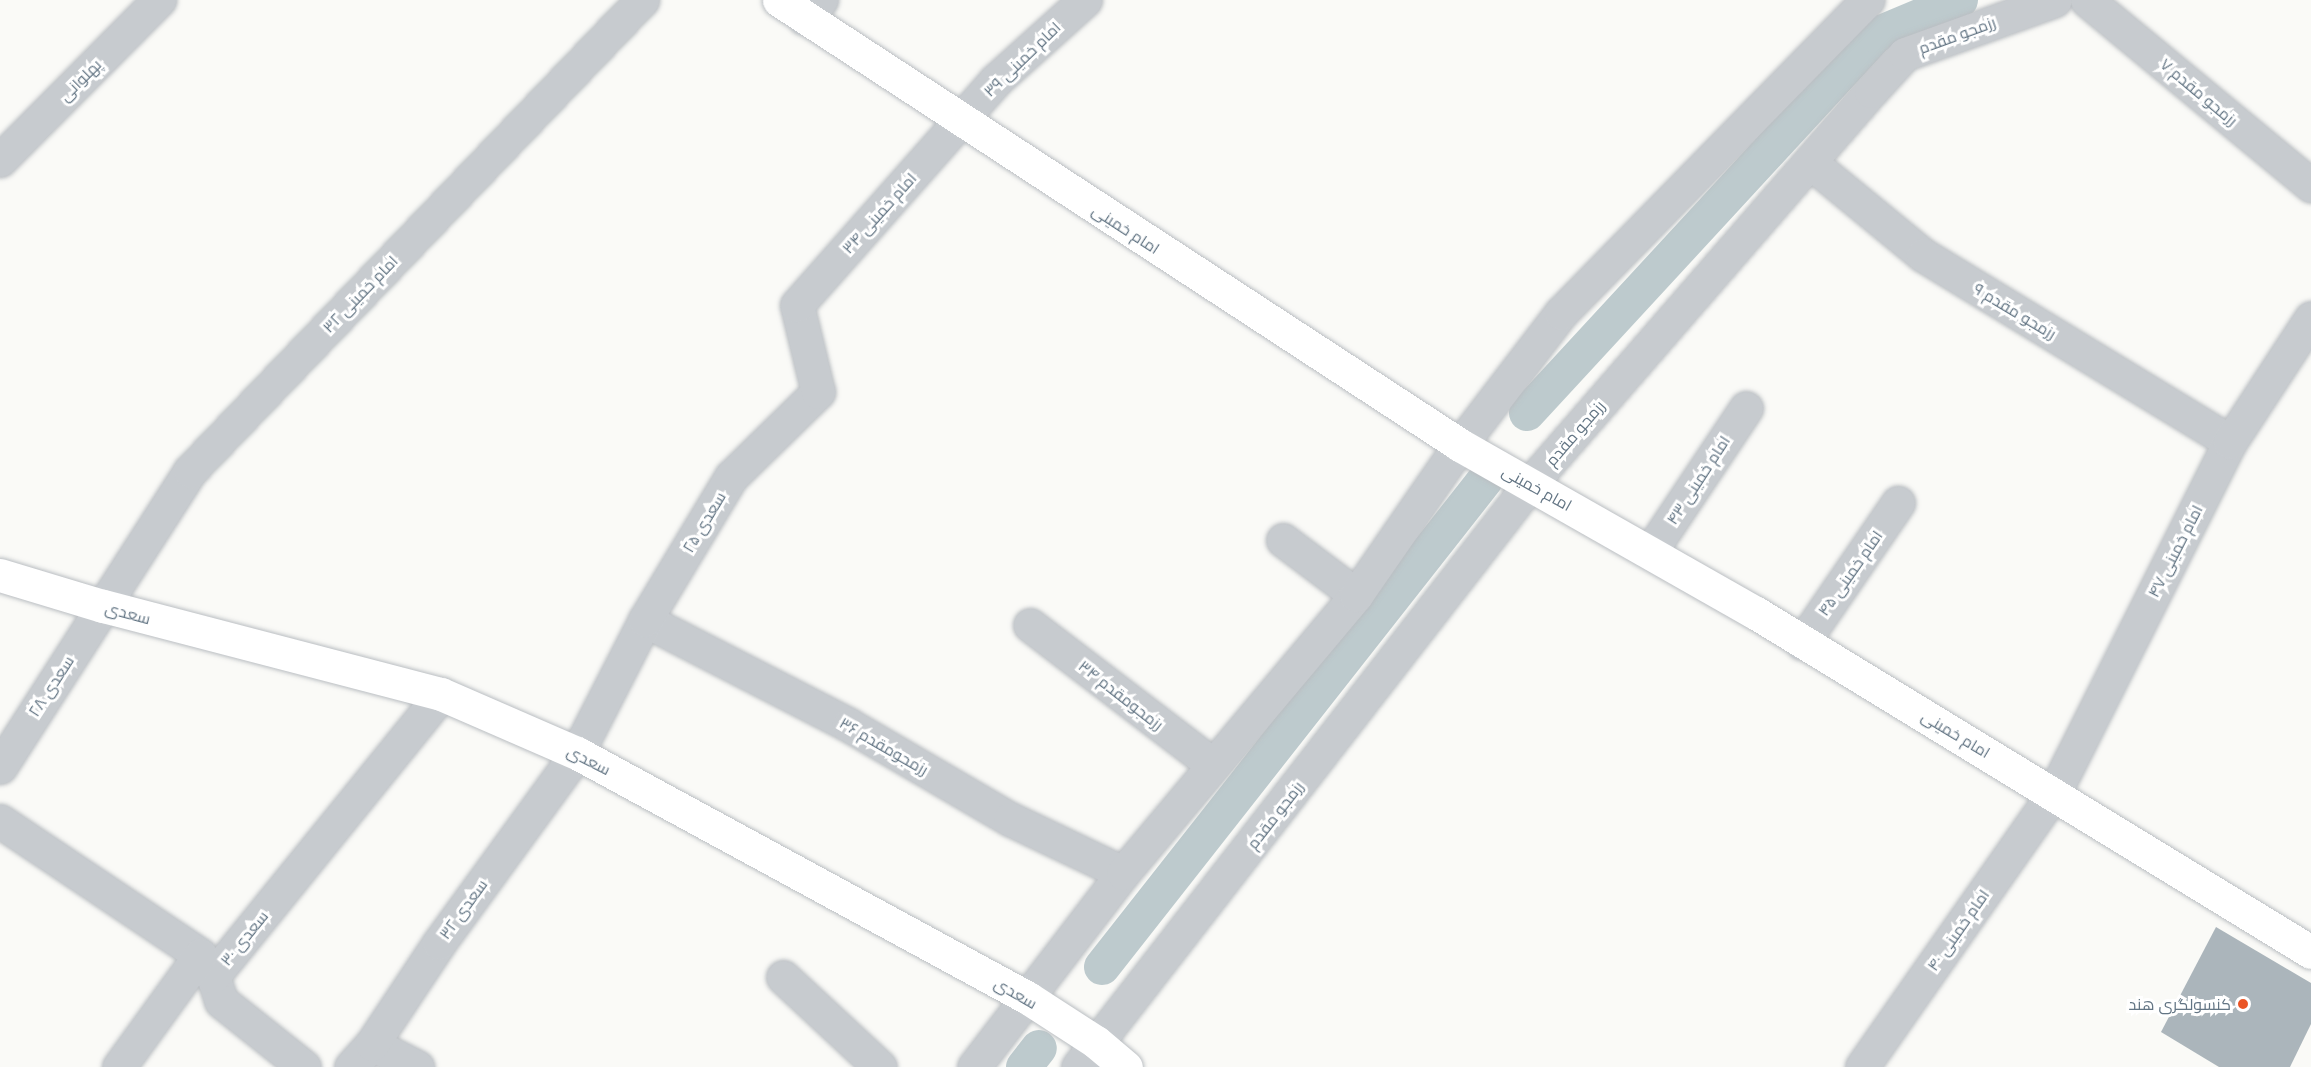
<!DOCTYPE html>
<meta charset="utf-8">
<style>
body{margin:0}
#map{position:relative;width:2311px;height:1067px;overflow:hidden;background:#fafaf7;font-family:"Golos Text",Cairo,sans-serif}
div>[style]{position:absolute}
.canal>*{height:36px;margin:-18px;padding:0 18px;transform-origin:18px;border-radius:18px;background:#bdcacd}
.building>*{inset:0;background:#abb5bb}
.roads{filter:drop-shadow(0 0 2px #babec2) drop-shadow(0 0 2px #babec2)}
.minor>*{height:33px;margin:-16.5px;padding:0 16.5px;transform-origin:16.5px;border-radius:16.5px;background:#c7cbcf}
.major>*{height:33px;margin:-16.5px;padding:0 16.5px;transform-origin:16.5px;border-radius:16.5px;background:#fff}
.dots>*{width:16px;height:16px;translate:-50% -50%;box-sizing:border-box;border:3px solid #fff;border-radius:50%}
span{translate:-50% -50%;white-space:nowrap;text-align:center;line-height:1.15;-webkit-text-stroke:6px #fff;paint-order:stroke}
.street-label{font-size:16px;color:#637584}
.poi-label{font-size:16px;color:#637584}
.right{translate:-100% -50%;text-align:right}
</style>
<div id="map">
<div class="canal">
<div style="left:1527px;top:413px;width:514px;rotate:-47.28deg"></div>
<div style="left:1876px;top:35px;width:91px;rotate:-22.6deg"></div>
<div style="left:1102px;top:967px;width:620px;rotate:-51.82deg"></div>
<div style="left:1024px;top:1067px;width:24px;rotate:-52deg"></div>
</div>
<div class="building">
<div style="clip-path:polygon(2216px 927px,2311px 983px,2311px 1024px,2290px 1067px,2219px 1067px,2161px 1032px)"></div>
</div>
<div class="roads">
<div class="minor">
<div style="left:2087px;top:0;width:291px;rotate:39.6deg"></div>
<div style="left:804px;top:18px;width:25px;rotate:-47deg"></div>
<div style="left:0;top:160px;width:226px;rotate:-45.2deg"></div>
<div style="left:1811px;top:163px;width:145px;rotate:39.4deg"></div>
<div style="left:1923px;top:255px;width:359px;rotate:31.3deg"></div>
<div style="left:1283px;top:540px;width:91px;rotate:37deg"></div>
<div style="left:1650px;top:552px;width:173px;rotate:-56.3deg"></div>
<div style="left:645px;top:620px;width:229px;rotate:27.2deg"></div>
<div style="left:849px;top:725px;width:186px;rotate:30.3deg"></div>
<div style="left:1010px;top:819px;width:125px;rotate:25.5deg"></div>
<div style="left:1030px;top:625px;width:230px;rotate:37.4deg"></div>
<div style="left:1802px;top:643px;width:170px;rotate:-55.6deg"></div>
<div style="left:0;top:767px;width:352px;rotate:-57.3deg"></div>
<div style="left:190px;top:471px;width:653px;rotate:-46.18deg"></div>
<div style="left:0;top:821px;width:241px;rotate:33.8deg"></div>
<div style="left:200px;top:955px;width:25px;rotate:58deg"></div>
<div style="left:213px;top:976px;width:26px;rotate:72deg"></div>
<div style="left:221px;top:1001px;width:106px;rotate:38.5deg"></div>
<div style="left:213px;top:976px;width:363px;rotate:-51deg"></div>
<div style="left:783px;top:977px;width:132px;rotate:42.9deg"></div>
<div style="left:372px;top:1044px;width:51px;rotate:27.1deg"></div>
<div style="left:119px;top:1067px;width:138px;rotate:-54.1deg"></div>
<div style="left:351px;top:1067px;width:31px;rotate:-48deg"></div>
<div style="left:372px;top:1044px;width:121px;rotate:-56.4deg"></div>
<div style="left:439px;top:943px;width:235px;rotate:-54deg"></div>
<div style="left:577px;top:753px;width:149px;rotate:-62.9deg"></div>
<div style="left:645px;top:620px;width:167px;rotate:-59deg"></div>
<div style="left:731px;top:477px;width:122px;rotate:-44.3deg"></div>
<div style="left:818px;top:392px;width:89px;rotate:-103.6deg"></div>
<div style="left:797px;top:305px;width:299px;rotate:-48.5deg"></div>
<div style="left:995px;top:81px;width:121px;rotate:-42deg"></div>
<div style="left:974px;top:1067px;width:245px;rotate:-52.5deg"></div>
<div style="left:1123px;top:873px;width:363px;rotate:-50deg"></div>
<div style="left:1356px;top:595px;width:183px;rotate:-55.3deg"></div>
<div style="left:1460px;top:445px;width:166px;rotate:-52.6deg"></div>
<div style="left:1561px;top:313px;width:438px;rotate:-45.6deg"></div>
<div style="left:1078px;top:1067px;width:738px;rotate:-52.21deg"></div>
<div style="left:1530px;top:484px;width:520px;rotate:-49.05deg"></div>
<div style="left:1871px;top:91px;width:50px;rotate:-47.4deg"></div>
<div style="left:1905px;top:54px;width:159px;rotate:-19.8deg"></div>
<div style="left:1862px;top:1067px;width:335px;rotate:-55deg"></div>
<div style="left:2054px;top:793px;width:393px;rotate:-63.4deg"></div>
<div style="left:2230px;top:442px;width:148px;rotate:-56.8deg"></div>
</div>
<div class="major">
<div style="left:779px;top:0;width:814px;rotate:33.16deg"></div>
<div style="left:1460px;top:445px;width:340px;rotate:29.6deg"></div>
<div style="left:1756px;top:613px;width:650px;rotate:31.42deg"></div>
<div style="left:0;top:575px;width:108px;rotate:16.8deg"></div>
<div style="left:103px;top:606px;width:349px;rotate:14.6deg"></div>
<div style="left:441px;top:694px;width:148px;rotate:23.5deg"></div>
<div style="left:577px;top:753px;width:513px;rotate:28.51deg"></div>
<div style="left:1028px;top:998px;width:81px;rotate:32.9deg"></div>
<div style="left:1096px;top:1042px;width:39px;rotate:40deg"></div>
</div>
</div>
<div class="dots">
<div style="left:2243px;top:1004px;background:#ea5526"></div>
</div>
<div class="street-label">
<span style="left:1957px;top:35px;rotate:-20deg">رزمجو مقدم</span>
<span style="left:1022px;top:59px;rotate:-44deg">امام خمینی ۳۹</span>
<span style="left:80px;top:80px;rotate:-45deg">پهلوانی</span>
<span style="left:2199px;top:92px;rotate:40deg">رزمجو مقدم ۷</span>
<span style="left:879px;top:213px;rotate:-48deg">امام خمینی ۳۴</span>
<span style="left:1126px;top:229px;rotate:33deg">امام خمینی</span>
<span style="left:360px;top:294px;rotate:-46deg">امام خمینی ۳۲</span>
<span style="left:2015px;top:311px;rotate:31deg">رزمجو مقدم ۹</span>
<span style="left:1575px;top:433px;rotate:-49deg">رزمجو مقدم</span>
<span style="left:1698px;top:480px;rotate:-57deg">امام خمینی ۴۳</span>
<span style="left:1537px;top:488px;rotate:29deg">امام خمینی</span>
<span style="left:704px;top:522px;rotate:-59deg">سعدی ۲۵</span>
<span style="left:2175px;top:551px;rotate:-63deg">امام خمینی ۴۷</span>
<span style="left:1850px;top:573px;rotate:-55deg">امام خمینی ۴۵</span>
<span style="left:128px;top:613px;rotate:15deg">سعدی</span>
<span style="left:51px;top:686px;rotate:-57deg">سعدی ۲۸</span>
<span style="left:1121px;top:695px;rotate:38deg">رزمجومقدم ۳۴</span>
<span style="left:1956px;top:734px;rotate:31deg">امام خمینی</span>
<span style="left:884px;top:746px;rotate:30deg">رزمجومقدم ۳۶</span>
<span style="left:589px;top:760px;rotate:27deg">سعدی</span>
<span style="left:1275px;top:815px;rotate:-52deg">رزمجو مقدم</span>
<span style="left:463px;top:909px;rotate:-54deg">سعدی ۳۲</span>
<span style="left:1958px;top:930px;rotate:-55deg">امام خمینی ۴۰</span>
<span style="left:244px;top:938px;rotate:-51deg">سعدی ۳۰</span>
<span style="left:1016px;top:993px;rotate:30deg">سعدی</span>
</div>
<div class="poi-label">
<span class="right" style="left:2231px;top:1004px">کنسولگری هند</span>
</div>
</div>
